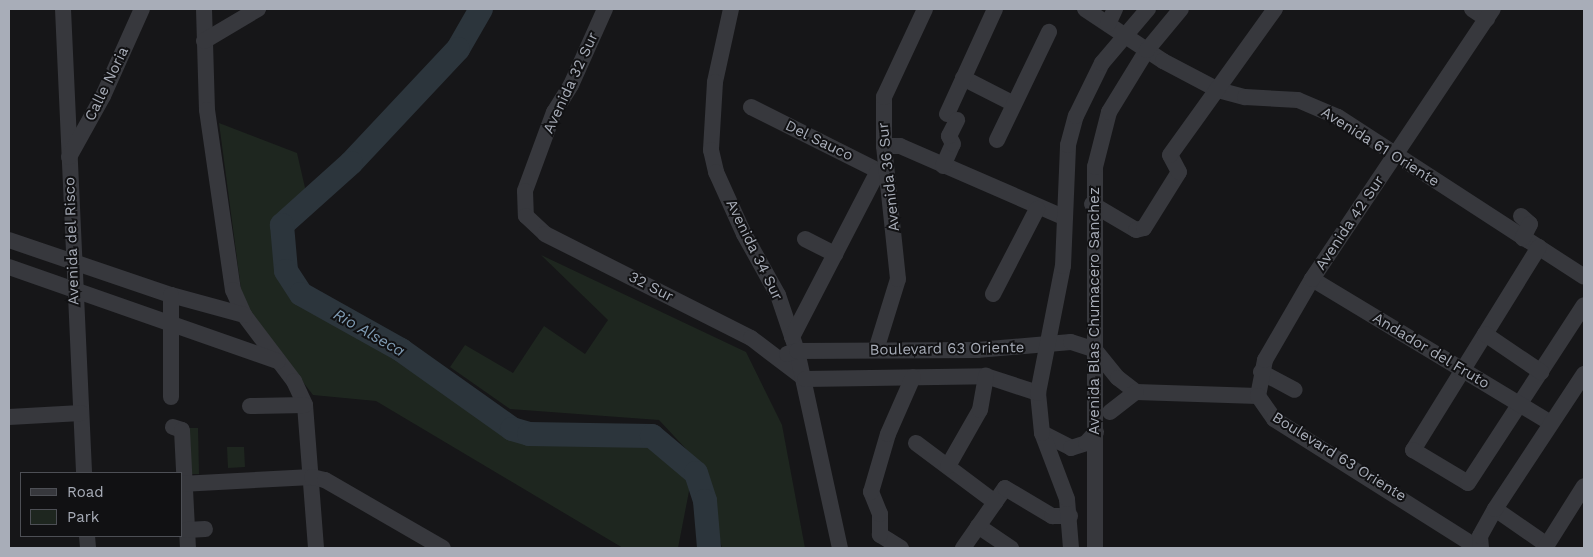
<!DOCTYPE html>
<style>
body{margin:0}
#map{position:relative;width:1593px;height:557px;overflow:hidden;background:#161618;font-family:"Work Sans",sans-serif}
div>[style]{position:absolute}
.green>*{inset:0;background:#1e261f}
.river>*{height:24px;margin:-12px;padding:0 12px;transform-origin:12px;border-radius:12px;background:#2c353c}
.minor>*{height:16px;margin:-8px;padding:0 8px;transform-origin:8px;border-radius:8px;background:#37383d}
span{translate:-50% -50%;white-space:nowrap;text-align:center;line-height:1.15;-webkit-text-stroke:4px #111113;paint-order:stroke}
.street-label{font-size:15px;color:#a8adb8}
.water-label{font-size:16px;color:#7f9bb3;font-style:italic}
.frame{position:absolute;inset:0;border:10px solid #a8adb8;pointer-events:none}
.legend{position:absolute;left:20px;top:472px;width:162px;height:65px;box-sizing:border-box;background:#111113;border:1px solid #4d4f55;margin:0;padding:6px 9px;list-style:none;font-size:15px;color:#a8adb8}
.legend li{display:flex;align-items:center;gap:10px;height:25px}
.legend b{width:25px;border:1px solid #4d4f55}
</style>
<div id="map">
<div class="green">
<div style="clip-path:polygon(219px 123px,297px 153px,306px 192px,278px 220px,287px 290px,511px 436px,654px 447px,691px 481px,678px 548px,623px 548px,376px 401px,313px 395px,243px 304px)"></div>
<div style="clip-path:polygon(541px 255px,746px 352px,782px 425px,805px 548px,722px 548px,701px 465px,659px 420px,510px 409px,450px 367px,465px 345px,513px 373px,544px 326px,585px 354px,608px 320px)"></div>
<div style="clip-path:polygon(187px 428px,198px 428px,199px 474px,188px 474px)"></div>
<div style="clip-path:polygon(227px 447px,244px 447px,245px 467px,228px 468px)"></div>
</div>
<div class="river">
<div style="left:481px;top:9px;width:46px;rotate:119.9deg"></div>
<div style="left:458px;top:49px;width:156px;rotate:133.2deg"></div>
<div style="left:351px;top:163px;width:93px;rotate:138.1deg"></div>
<div style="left:282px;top:225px;width:46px;rotate:85deg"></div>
<div style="left:286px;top:271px;width:27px;rotate:57deg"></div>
<div style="left:301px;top:294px;width:115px;rotate:29.2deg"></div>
<div style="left:401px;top:350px;width:136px;rotate:35.4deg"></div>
<div style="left:512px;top:429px;width:18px;rotate:16deg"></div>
<div style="left:529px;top:434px;width:123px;rotate:0.9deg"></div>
<div style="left:652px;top:436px;width:57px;rotate:40.1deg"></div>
<div style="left:696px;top:473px;width:29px;rotate:72deg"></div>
<div style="left:705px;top:501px;width:47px;rotate:85.1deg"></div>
</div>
<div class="minor">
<div style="left:63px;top:9px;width:464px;rotate:87.4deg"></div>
<div style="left:204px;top:9px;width:101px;rotate:88.3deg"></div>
<div style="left:207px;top:110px;width:182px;rotate:81.8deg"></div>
<div style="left:233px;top:290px;width:27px;rotate:66deg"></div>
<div style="left:244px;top:315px;width:83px;rotate:52.9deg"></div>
<div style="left:294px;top:381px;width:26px;rotate:65deg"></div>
<div style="left:305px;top:405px;width:143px;rotate:85.6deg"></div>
<div style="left:605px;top:9px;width:83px;rotate:114.1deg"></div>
<div style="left:571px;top:85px;width:32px;rotate:122deg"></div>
<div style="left:554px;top:112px;width:84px;rotate:110.2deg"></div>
<div style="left:525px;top:191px;width:25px;rotate:88deg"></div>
<div style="left:526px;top:216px;width:26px;rotate:43deg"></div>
<div style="left:545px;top:234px;width:231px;rotate:26.8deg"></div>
<div style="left:751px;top:338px;width:68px;rotate:37.2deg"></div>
<div style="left:731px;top:9px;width:75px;rotate:102.4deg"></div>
<div style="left:715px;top:82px;width:68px;rotate:93.4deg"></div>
<div style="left:711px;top:150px;width:23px;rotate:77deg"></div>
<div style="left:716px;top:172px;width:68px;rotate:65.7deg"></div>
<div style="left:744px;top:234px;width:70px;rotate:60.9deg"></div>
<div style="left:778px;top:295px;width:59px;rotate:71.3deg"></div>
<div style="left:797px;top:351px;width:202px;rotate:77.7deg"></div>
<div style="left:1085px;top:9px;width:94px;rotate:33.7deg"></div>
<div style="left:1163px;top:61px;width:62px;rotate:27.8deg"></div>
<div style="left:1218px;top:90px;width:28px;rotate:15deg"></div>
<div style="left:1245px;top:97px;width:53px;rotate:3.2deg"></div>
<div style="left:1298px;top:100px;width:43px;rotate:23deg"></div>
<div style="left:1338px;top:117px;width:293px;rotate:33deg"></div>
<div style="left:1472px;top:9px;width:18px;rotate:34deg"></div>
<div style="left:1108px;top:24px;width:17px;rotate:-65deg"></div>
<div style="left:204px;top:41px;width:63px;rotate:-30.7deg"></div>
<div style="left:963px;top:78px;width:57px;rotate:27deg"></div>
<div style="left:751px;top:107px;width:152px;rotate:26.6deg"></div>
<div style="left:947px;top:114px;width:115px;rotate:-65.4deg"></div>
<div style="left:997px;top:140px;width:120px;rotate:-64.3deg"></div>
<div style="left:884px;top:146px;width:16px"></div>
<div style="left:900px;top:146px;width:178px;rotate:23.5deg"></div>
<div style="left:69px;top:157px;width:70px;rotate:-60.9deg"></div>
<div style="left:103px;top:96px;width:95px;rotate:-65.9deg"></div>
<div style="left:943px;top:166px;width:24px;rotate:-66deg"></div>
<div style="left:953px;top:144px;width:9px;rotate:-117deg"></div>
<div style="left:949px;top:136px;width:18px;rotate:-63deg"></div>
<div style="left:1092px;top:204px;width:51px;rotate:30.6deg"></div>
<div style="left:1136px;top:230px;width:8px;rotate:-14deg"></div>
<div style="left:1144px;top:228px;width:66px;rotate:-58deg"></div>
<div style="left:1179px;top:172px;width:19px;rotate:-118deg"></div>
<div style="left:1170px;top:155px;width:180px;rotate:-54.3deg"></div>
<div style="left:1521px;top:216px;width:12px;rotate:42deg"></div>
<div style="left:1530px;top:224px;width:16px;rotate:117deg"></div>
<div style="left:805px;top:239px;width:34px;rotate:27deg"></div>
<div style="left:9px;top:240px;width:171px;rotate:18.8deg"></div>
<div style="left:171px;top:295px;width:76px;rotate:15.3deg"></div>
<div style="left:1539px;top:247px;width:239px;rotate:121.8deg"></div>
<div style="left:1413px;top:450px;width:64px;rotate:31deg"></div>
<div style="left:1468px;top:483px;width:212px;rotate:-56.9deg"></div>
<div style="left:9px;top:267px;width:285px;rotate:19.3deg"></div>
<div style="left:1312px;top:279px;width:279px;rotate:31.1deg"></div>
<div style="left:993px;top:294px;width:96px;rotate:-62.6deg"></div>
<div style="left:171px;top:295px;width:102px;rotate:90deg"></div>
<div style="left:1485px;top:334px;width:68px;rotate:34.2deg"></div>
<div style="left:792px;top:337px;width:187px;rotate:-62.6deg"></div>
<div style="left:876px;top:350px;width:74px;rotate:-72.8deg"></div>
<div style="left:898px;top:279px;width:134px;rotate:-96deg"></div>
<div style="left:884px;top:146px;width:49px;rotate:-90deg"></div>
<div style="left:884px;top:97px;width:97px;rotate:-65deg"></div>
<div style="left:787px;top:354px;width:10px;rotate:-17deg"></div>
<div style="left:797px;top:351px;width:180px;rotate:-0.3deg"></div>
<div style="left:977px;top:350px;width:94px;rotate:-4.9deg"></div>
<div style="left:1071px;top:342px;width:25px;rotate:18deg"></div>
<div style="left:1095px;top:350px;width:36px;rotate:51deg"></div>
<div style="left:1118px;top:378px;width:23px;rotate:38deg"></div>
<div style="left:1136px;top:392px;width:122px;rotate:1.9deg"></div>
<div style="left:1261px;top:372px;width:38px;rotate:28deg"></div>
<div style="left:805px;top:379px;width:181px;rotate:-0.9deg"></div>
<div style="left:986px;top:376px;width:55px;rotate:18.1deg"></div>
<div style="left:1258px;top:396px;width:37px;rotate:-79deg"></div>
<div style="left:1265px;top:360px;width:94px;rotate:-59.9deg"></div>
<div style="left:1312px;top:279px;width:325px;rotate:-56.2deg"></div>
<div style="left:1258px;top:396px;width:28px;rotate:55deg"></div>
<div style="left:1274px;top:419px;width:241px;rotate:32.3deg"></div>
<div style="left:250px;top:406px;width:55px;rotate:-1deg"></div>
<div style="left:1110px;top:412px;width:33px;rotate:-38deg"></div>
<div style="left:9px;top:417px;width:72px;rotate:-3.2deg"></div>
<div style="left:173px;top:427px;width:9px;rotate:18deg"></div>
<div style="left:182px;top:430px;width:118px;rotate:87.1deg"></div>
<div style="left:1042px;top:433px;width:33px;rotate:27deg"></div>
<div style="left:1071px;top:448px;width:16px;rotate:-18deg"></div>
<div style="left:1086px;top:443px;width:15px;rotate:-48deg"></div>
<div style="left:916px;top:443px;width:99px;rotate:36.8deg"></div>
<div style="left:948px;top:466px;width:64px;rotate:-60.3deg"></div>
<div style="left:980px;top:410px;width:35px;rotate:-80deg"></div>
<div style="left:181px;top:484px;width:131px;rotate:-3.1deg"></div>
<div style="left:312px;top:477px;width:13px;rotate:13deg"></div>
<div style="left:325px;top:480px;width:136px;rotate:30deg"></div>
<div style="left:1495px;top:509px;width:63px;rotate:34.7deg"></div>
<div style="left:978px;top:526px;width:40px;rotate:34deg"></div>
<div style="left:187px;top:530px;width:18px;rotate:-3deg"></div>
<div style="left:87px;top:536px;width:12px;rotate:85deg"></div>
<div style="left:901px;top:548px;width:25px;rotate:-148deg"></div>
<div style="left:880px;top:535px;width:21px;rotate:-90deg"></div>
<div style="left:880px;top:514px;width:24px;rotate:-112deg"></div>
<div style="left:871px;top:492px;width:60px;rotate:-73.7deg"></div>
<div style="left:888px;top:434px;width:62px;rotate:-66.3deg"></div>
<div style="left:963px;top:548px;width:73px;rotate:-55deg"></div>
<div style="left:1005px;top:488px;width:55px;rotate:30.8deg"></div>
<div style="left:1052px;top:516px;width:18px"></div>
<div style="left:1071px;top:548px;width:49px;rotate:-94.7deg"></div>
<div style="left:1067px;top:499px;width:71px;rotate:-110.7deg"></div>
<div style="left:1042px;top:433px;width:40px;rotate:-95.7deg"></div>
<div style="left:1038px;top:393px;width:129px;rotate:-78.9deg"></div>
<div style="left:1063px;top:266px;width:121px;rotate:-87.6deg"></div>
<div style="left:1068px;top:145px;width:30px;rotate:-75deg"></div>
<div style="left:1076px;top:116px;width:59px;rotate:-63.9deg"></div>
<div style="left:1102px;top:63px;width:71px;rotate:-49.6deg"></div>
<div style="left:1095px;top:548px;width:381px;rotate:-90deg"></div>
<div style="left:1095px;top:167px;width:57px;rotate:-75.7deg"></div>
<div style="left:1109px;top:112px;width:73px;rotate:-58.5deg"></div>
<div style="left:1147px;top:50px;width:53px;rotate:-50.3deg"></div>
<div style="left:1481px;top:548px;width:12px;rotate:-95deg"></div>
<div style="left:1480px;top:536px;width:31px;rotate:-61deg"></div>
<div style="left:1495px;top:509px;width:162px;rotate:-56.6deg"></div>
<div style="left:1545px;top:548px;width:73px;rotate:-57.8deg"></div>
</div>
<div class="street-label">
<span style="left:571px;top:83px;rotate:-65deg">Avenida 32 Sur</span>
<span style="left:107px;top:84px;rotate:-64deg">Calle Noria</span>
<span style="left:819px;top:141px;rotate:26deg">Del Sauco</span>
<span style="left:1380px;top:147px;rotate:32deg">Avenida 61 Oriente</span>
<span style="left:889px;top:177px;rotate:-96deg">Avenida 36 Sur</span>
<span style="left:1350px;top:223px;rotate:-56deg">Avenida 42 Sur</span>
<span style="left:72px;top:241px;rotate:-92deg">Avenida del Risco</span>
<span style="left:754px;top:250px;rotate:64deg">Avenida 34 Sur</span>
<span style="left:651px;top:287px;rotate:27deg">32 Sur</span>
<span style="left:1095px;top:311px;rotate:-90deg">Avenida Blas Chumacero Sanchez</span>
<span style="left:947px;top:349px;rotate:-1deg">Boulevard 63 Oriente</span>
<span style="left:1431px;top:351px;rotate:31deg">Andador del Fruto</span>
<span style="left:1339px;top:457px;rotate:32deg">Boulevard 63 Oriente</span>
</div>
<div class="water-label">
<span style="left:369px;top:333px;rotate:30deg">Rio Alseca</span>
</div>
<div class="frame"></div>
<ul class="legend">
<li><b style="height:6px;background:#37383d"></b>Road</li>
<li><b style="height:14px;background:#1e261f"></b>Park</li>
</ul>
</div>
